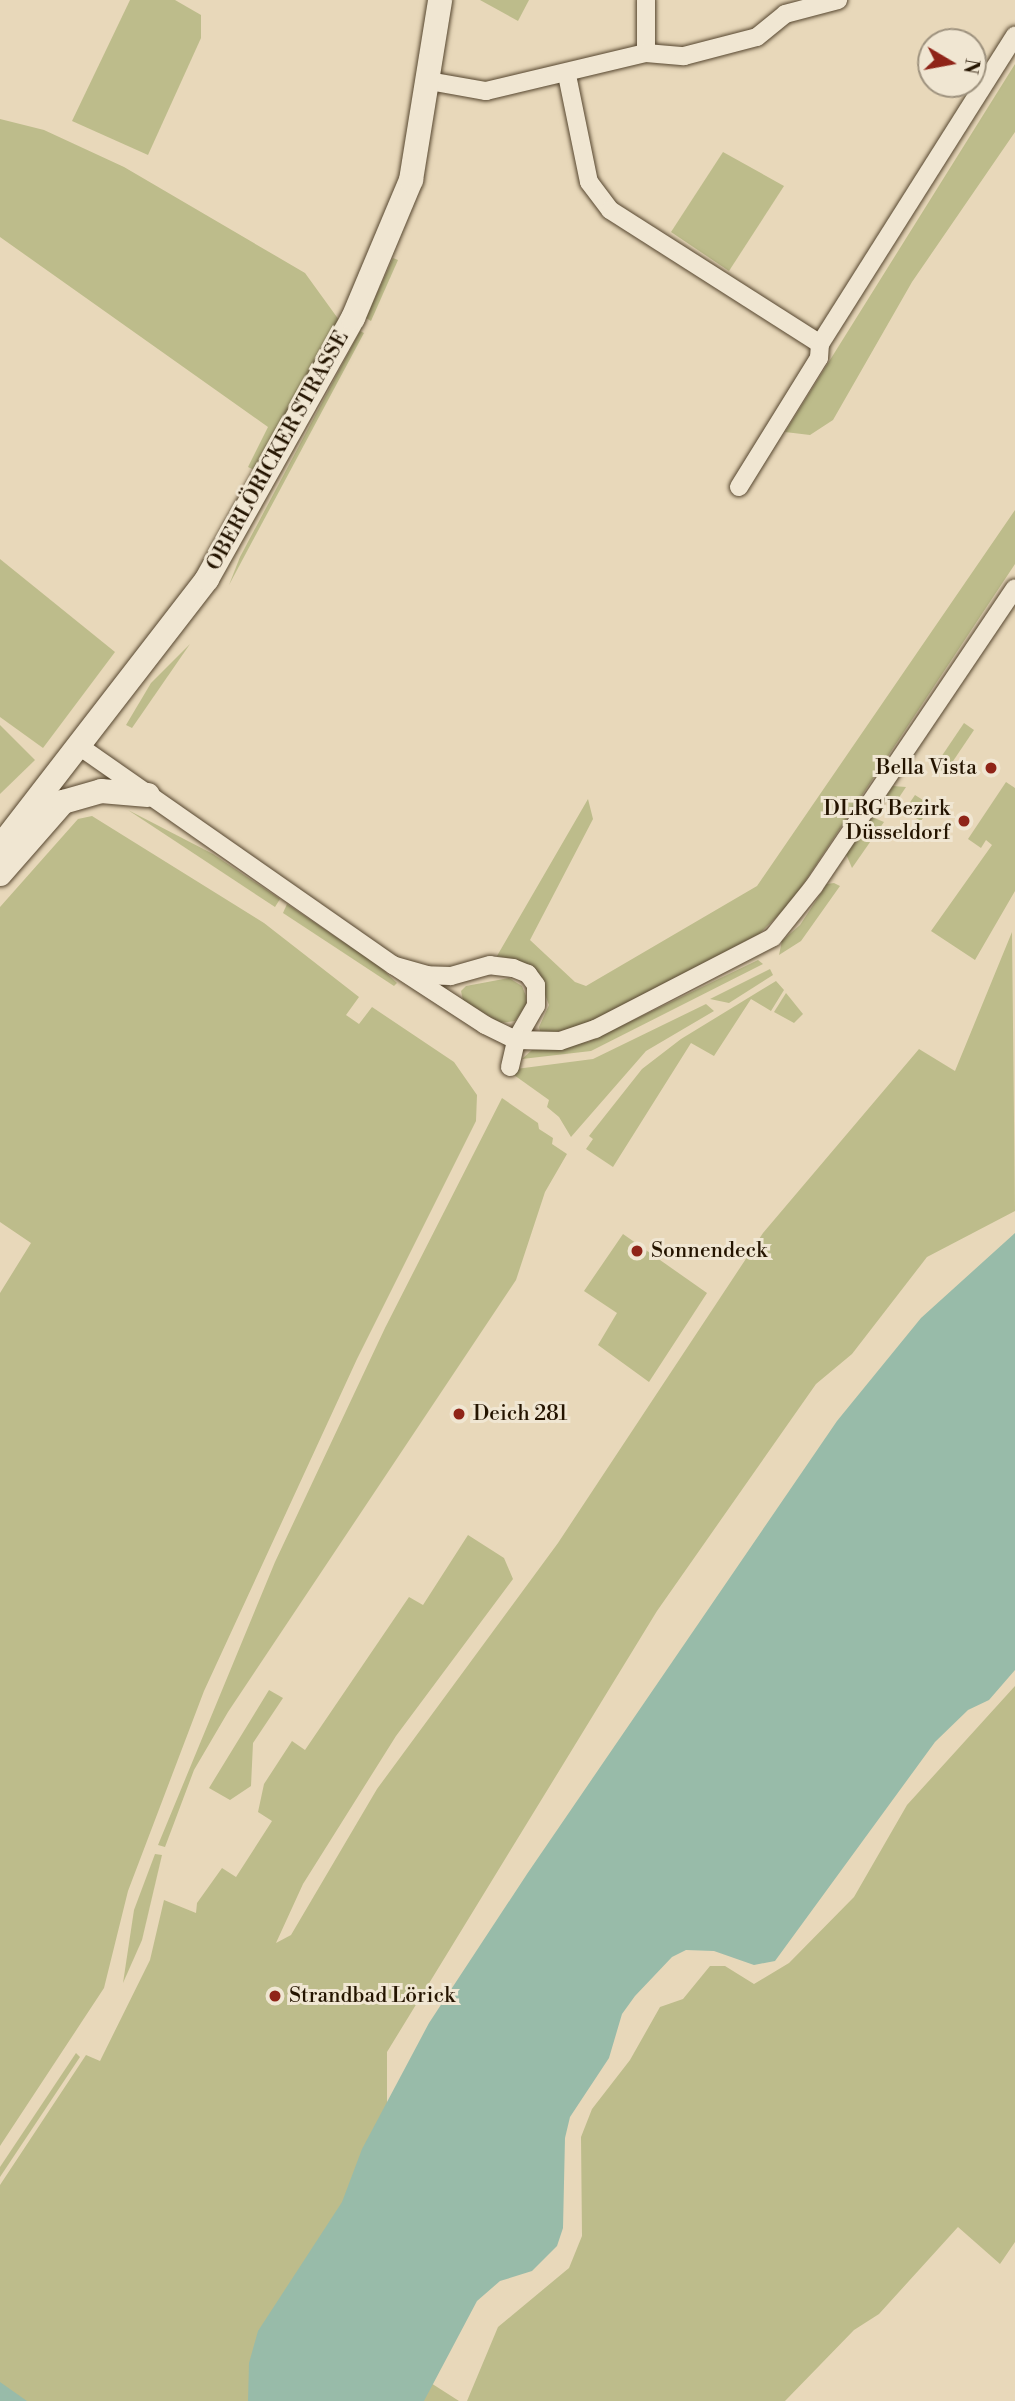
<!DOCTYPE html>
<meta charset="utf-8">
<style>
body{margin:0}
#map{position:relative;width:1015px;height:2401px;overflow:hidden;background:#e8d8ba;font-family:"Libre Bodoni",serif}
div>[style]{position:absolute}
.green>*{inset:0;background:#bdbc8b}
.water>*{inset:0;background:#98bba9}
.roads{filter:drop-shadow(0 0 2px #55452e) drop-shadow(0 0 2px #55452e)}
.street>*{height:18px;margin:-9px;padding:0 9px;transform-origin:9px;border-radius:9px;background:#f0e6d2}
.secondary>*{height:24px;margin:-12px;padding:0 12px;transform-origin:12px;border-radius:12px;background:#f0e6d2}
.dots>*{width:19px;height:19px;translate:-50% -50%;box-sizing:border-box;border:4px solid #f0e6d2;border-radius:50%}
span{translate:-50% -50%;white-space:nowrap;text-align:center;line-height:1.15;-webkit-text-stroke:6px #f0e6d2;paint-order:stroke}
.street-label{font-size:21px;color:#241400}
.poi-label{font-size:21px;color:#241400}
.right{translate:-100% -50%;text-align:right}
.left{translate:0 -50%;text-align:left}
.north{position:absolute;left:917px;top:28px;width:70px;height:70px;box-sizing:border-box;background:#f0e6d2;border:2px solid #9e927e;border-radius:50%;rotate:100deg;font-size:19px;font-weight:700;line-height:28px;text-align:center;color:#241400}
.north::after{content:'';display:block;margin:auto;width:24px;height:32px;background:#8f2418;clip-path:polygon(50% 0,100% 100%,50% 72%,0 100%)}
</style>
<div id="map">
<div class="green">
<div style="clip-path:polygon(130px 0,175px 0,201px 15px,201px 38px,148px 155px,72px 121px)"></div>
<div style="clip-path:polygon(480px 0,529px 0,518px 21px)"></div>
<div style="clip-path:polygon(1015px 64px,1015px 132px,912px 282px,833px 420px,810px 435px,785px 432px)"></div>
<div style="clip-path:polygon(0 119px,44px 130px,124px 167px,305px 273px,339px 320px,256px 471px,248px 467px,268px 427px,0 237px)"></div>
<div style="clip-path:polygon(723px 152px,784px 186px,729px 271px,671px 232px)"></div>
<div style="clip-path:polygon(393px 258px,398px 260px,371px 321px,366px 318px)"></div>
<div style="clip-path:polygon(360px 331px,364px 333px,229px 585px,240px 557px)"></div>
<div style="clip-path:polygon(1015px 510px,1015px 564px,790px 904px,759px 934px,578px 1028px,541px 1034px,539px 1027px,549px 1005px,536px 971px,517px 960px,497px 956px,588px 799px,593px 819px,530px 940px,575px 982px,586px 986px,757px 886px)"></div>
<div style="clip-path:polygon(0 559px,115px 652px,43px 748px,0 717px)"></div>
<div style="clip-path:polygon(190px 644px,132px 728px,126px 725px,151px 683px)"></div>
<div style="clip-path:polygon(964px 723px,974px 730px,943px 776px,933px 769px)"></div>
<div style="clip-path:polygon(0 725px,35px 760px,0 794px)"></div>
<div style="clip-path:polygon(1006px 782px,1015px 788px,1015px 891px,975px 960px,931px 931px,992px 845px,986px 840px,981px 848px,968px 839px)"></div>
<div style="clip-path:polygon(893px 786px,906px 787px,892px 808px,884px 800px)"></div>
<div style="clip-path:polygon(915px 795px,926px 802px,919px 812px,924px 816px,921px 821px,904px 811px)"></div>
<div style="clip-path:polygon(128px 810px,213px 854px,280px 899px,275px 907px)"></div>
<div style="clip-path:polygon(92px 816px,264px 923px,359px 997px,346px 1015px,359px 1024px,372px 1007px,454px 1062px,477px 1095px,476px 1121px,357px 1359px,204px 1691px,128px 1891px,104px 1988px,0 2146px,0 1293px,31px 1243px,0 1222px,0 907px,78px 819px)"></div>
<div style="clip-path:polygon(872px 817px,884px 822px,852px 868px,846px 854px)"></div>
<div style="clip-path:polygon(834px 883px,840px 886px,801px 941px,779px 955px,782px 941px,800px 925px,827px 884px)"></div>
<div style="clip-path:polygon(287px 904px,379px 966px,397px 983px,394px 986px,283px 913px)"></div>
<div style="clip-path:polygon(1012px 932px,1015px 1211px,927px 1257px,852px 1354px,816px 1384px,657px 1611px,387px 2052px,387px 2355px,459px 2401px,0 2401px,0 2185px,86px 2055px,100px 2061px,150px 1960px,164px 1900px,196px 1913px,197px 1903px,222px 1868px,236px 1877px,272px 1821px,258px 1812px,264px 1784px,292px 1741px,305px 1750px,409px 1597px,423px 1605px,468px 1535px,504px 1558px,513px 1579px,396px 1736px,303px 1884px,276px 1943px,291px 1935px,377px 1789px,558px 1543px,763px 1233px,919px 1049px,955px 1071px)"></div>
<div style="clip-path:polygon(758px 960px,763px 964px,591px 1051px,522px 1059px,532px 1050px,588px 1042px)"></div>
<div style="clip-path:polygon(770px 969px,773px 975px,729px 1003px,710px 999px)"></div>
<div style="clip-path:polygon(509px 978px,522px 986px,526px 996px,526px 1005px,515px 1021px,500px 1023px,463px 1000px,461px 991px,466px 986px)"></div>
<div style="clip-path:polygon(776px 981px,784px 990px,771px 1011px,751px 999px,714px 1056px,691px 1043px,613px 1167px,586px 1149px,593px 1139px,589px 1136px,642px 1069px,681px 1039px)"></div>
<div style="clip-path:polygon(786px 993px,803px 1014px,794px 1023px,774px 1012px)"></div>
<div style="clip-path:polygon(706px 1004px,714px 1011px,646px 1051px,571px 1137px,559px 1117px,547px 1107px,549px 1100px,514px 1075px,516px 1069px,593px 1059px)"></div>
<div style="clip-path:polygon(502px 1098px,538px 1123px,539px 1129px,553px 1138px,552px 1144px,567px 1154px,545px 1192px,516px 1280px,228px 1712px,194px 1770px,165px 1847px,158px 1845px,275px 1562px,385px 1328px)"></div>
<div style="clip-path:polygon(623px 1234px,707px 1293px,649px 1382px,598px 1345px,617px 1313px,584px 1291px)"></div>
<div style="clip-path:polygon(1015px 1686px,1015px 2242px,1000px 2264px,958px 2227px,879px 2314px,854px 2330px,785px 2401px,467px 2401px,498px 2327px,569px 2268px,582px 2236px,581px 2137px,592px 2109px,630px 2060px,660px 2007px,683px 1999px,710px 1966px,725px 1966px,754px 1984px,789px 1963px,854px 1897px,907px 1805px)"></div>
<div style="clip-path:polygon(269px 1690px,283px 1698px,253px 1743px,251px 1786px,230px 1800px,209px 1788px)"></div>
<div style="clip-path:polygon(155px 1854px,162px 1855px,142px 1940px,123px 1983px,134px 1910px)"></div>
<div style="clip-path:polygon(76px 2053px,80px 2057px,0 2177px,0 2167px)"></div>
</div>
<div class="water">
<div style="clip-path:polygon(1015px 1233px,1015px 1670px,989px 1700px,968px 1710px,935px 1742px,775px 1961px,754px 1965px,714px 1951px,686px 1950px,672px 1957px,635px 1996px,622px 2014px,609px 2058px,570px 2117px,565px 2138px,563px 2228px,557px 2246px,532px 2271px,500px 2281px,477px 2301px,424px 2401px,248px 2401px,249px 2363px,258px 2331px,342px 2202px,362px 2149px,429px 2023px,527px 1874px,837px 1421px,921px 1318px)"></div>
<div style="clip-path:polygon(0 2382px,27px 2401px,0 2401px)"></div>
</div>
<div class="roads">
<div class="street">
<div style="left:646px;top:0;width:53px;rotate:90deg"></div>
<div style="left:567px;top:75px;width:109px;rotate:78.4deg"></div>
<div style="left:589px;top:182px;width:35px;rotate:53deg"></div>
<div style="left:610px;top:210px;width:249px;rotate:32.5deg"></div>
<div style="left:429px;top:81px;width:58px;rotate:10deg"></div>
<div style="left:486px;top:91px;width:164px;rotate:-13.4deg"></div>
<div style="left:646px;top:53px;width:38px;rotate:5deg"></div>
<div style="left:684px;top:56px;width:75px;rotate:-14.6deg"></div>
<div style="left:757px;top:37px;width:36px;rotate:-39deg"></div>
<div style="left:785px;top:14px;width:55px;rotate:-14.8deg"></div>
<div style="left:739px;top:487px;width:152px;rotate:-58.2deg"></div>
<div style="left:819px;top:358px;width:14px;rotate:-86deg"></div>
<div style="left:820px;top:344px;width:365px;rotate:-57.7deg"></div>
<div style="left:79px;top:746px;width:383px;rotate:34.9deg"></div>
<div style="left:393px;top:965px;width:110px;rotate:33.1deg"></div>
<div style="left:485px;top:1025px;width:34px;rotate:26deg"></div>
<div style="left:516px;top:1040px;width:39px;rotate:-60deg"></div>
<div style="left:536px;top:1006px;width:21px;rotate:-90deg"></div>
<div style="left:536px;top:985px;width:14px;rotate:-126deg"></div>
<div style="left:528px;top:974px;width:16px;rotate:-158deg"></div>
<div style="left:513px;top:968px;width:23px;rotate:-173deg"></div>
<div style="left:490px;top:965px;width:41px;rotate:164.2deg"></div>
<div style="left:451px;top:976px;width:24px;rotate:-178deg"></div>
<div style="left:427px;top:975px;width:35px;rotate:-164deg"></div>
<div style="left:510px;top:1067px;width:28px;rotate:-77deg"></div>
<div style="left:516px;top:1040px;width:44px;rotate:1.3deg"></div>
<div style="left:560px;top:1041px;width:37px;rotate:-19deg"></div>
<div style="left:595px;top:1029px;width:200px;rotate:-27.3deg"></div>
<div style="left:773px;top:937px;width:65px;rotate:-51.2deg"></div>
<div style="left:814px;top:886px;width:359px;rotate:-56deg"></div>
</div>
<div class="secondary">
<div style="left:0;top:847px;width:339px;rotate:-52.3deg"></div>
<div style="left:207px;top:579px;width:299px;rotate:-60.8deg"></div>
<div style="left:353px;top:318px;width:150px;rotate:-67.2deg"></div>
<div style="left:411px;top:180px;width:182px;rotate:-80.8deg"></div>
<div style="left:0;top:874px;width:96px;rotate:-48.8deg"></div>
<div style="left:63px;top:802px;width:40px;rotate:-16deg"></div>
<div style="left:101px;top:791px;width:47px;rotate:4.9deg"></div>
</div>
</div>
<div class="dots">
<div style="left:991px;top:768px;background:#8f2418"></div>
<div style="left:964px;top:821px;background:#8f2418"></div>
<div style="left:637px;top:1251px;background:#8f2418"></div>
<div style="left:459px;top:1414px;background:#8f2418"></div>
<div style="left:275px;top:1996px;background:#8f2418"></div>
</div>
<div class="street-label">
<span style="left:278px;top:451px;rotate:-61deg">OBERLÖRICKER STRASSE</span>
</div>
<div class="poi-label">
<span class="right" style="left:977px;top:768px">Bella Vista</span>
<span class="right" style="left:950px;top:821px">DLRG Bezirk<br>Düsseldorf</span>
<span class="left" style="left:651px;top:1251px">Sonnendeck</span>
<span class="left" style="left:473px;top:1414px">Deich 281</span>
<span class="left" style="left:289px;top:1996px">Strandbad Lörick</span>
</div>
<div class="north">N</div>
</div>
